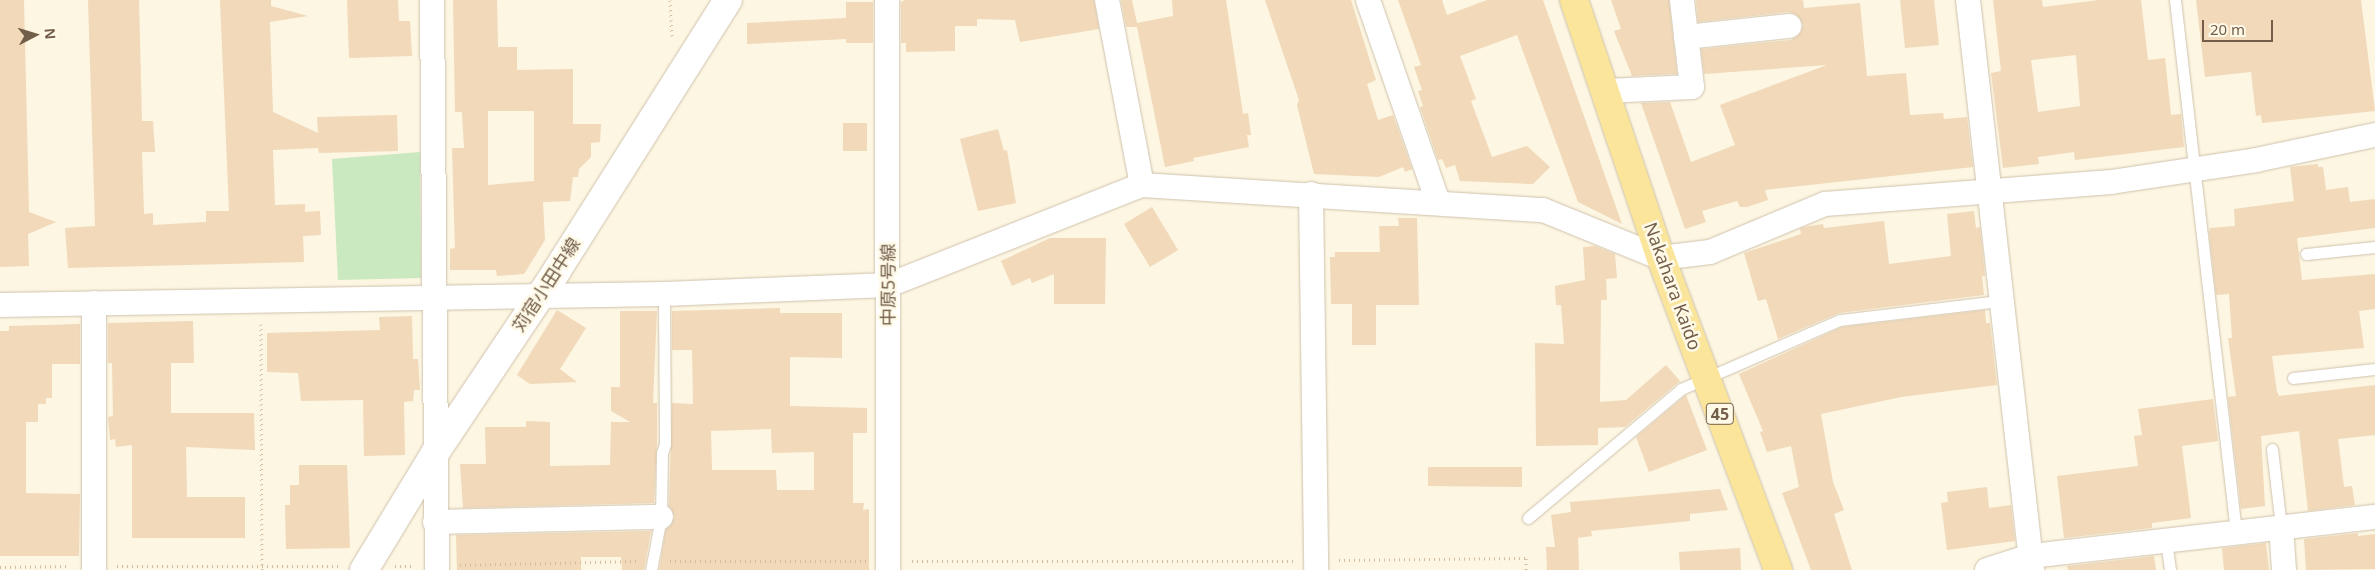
<!DOCTYPE html>
<meta charset="utf-8">
<style>
body{margin:0}
#map{position:relative;width:2375px;height:570px;overflow:hidden;background:#fcf6e2;font-family:"Noto Sans","Noto Sans JP",sans-serif}
div>[style]{position:absolute}
.green>*{inset:0;background:#cbe9c1}
.building>*{inset:0;background:#f1d9ba}
.path>*{height:3px;margin-top:-1.5px;transform-origin:0;background:repeating-linear-gradient(90deg,#d5bc9e 0 1px,transparent 0 5px)}
.roads{filter:drop-shadow(0 0 1px #cfc1ac) drop-shadow(0 0 1px #cfc1ac)}
.lane>*{height:11px;margin:-5.5px;padding:0 5.5px;transform-origin:5.5px;border-radius:5.5px;background:#fff}
.street>*{height:24px;margin:-12px;padding:0 12px;transform-origin:12px;border-radius:12px;background:#fff}
.secondary>*{height:28px;margin:-14px;padding:0 14px;transform-origin:14px;border-radius:14px;background:#fff}
.primary>*{height:28px;margin:-14px;padding:0 14px;transform-origin:14px;border-radius:14px;background:#fae59b}
span{translate:-50% -50%;white-space:nowrap;text-align:center;line-height:1.15;-webkit-text-stroke:5px #fff9e8;paint-order:stroke}
.shield-label span{padding:1px 4px;background:#fff9e8;border:1px solid;border-radius:4px;-webkit-text-stroke-width:0}
.shield-label{font-size:16px;color:#735f49;font-weight:700}
.street-label{font-size:18px;color:#735f49}
.north{position:absolute;left:10px;top:10px;width:50px;height:50px;-webkit-text-stroke:4px #fff9e8;paint-order:stroke;rotate:85deg;font-size:14px;font-weight:700;line-height:20px;text-align:center;color:#735f49}
.north::after{content:'';display:block;margin:auto;width:18px;height:22px;background:#735f49;clip-path:polygon(50% 0,100% 100%,50% 72%,0 100%)}
.scale{position:absolute;left:2202px;top:20px;width:71px;height:22px;box-sizing:border-box;border:2px solid #735f49;border-top:0;padding-left:6px;font-size:15px;line-height:18px;white-space:nowrap;color:#735f49;-webkit-text-stroke:4px #fff9e8;paint-order:stroke}
</style>
<div id="map">
<div class="green">
<div style="clip-path:polygon(420px 152px,421px 278px,338px 280px,332px 159px)"></div>
</div>
<div class="building">
<div style="clip-path:polygon(0 0,24px 0,29px 212px,56px 222px,28px 234px,29px 266px,0 267px)"></div>
<div style="clip-path:polygon(88px 0,139px 0,142px 121px,153px 121px,155px 152px,142px 152px,144px 214px,153px 213px,153px 225px,206px 222px,206px 211px,229px 211px,220px 0,271px 0,271px 6px,308px 16px,270px 22px,273px 112px,318px 133px,317px 117px,397px 115px,398px 151px,319px 153px,318px 148px,273px 150px,275px 205px,305px 204px,305px 212px,320px 211px,321px 235px,303px 236px,304px 262px,68px 268px,65px 228px,95px 226px)"></div>
<div style="clip-path:polygon(347px 0,398px 0,399px 21px,410px 21px,412px 56px,349px 58px)"></div>
<div style="clip-path:polygon(evenodd,453px 0,497px 0,498px 47px,517px 47px,517px 70px,573px 69px,573px 124px,601px 124px,600px 142px,591px 143px,591px 157px,579px 169px,578px 177px,573px 177px,570px 201px,543px 202px,545px 240px,524px 274px,497px 276px,496px 270px,450px 270px,450px 249px,455px 248px,452px 148px,464px 148px,462px 112px,455px 112px,453px 0,488px 111px,534px 111px,534px 181px,488px 185px,488px 111px)"></div>
<div style="clip-path:polygon(905px 0,1094px 0,1099px 29px,1020px 42px,1015px 20px,977px 19px,977px 26px,955px 26px,955px 51px,906px 52px,906px 43px,901px 43px,901px 2px)"></div>
<div style="clip-path:polygon(1121px 0,1132px 0,1137px 23px,1173px 16px,1172px 0,1226px 0,1243px 114px,1248px 113px,1251px 135px,1247px 135px,1249px 147px,1193px 158px,1194px 161px,1165px 167px,1137px 27px,1126px 27px)"></div>
<div style="clip-path:polygon(1265px 0,1351px 0,1376px 80px,1367px 84px,1378px 120px,1393px 115px,1412px 169px,1405px 172px,1403px 167px,1379px 177px,1314px 174px,1297px 105px,1299px 100px)"></div>
<div style="clip-path:polygon(1398px 0,1442px 0,1447px 15px,1487px 0,1543px 0,1622px 224px,1578px 202px,1517px 35px,1460px 56px,1476px 99px,1471px 101px,1492px 157px,1527px 146px,1550px 167px,1533px 184px,1460px 181px,1455px 165px,1446px 168px,1442px 159px,1438px 160px,1420px 107px,1423px 106px,1418px 91px,1422px 90px,1414px 67px,1421px 65px)"></div>
<div style="clip-path:polygon(1611px 0,1669px 0,1677px 74px,1632px 76px,1614px 31px,1621px 29px)"></div>
<div style="clip-path:polygon(1696px 0,1803px 0,1804px 8px,1860px 3px,1867px 76px,1906px 73px,1910px 115px,1943px 113px,1944px 119px,1967px 117px,1973px 167px,1765px 190px,1768px 200px,1747px 207px,1740px 207px,1737px 201px,1702px 211px,1706px 222px,1685px 229px,1641px 103px,1670px 102px,1691px 162px,1735px 145px,1720px 105px,1827px 65px,1704px 74px,1701px 49px,1791px 40px,1801px 32px,1803px 24px,1795px 14px,1788px 12px,1698px 22px)"></div>
<div style="clip-path:polygon(1900px 0,1934px 0,1939px 45px,1905px 48px)"></div>
<div style="clip-path:polygon(evenodd,1993px 0,2042px 0,2043px 7px,2099px 0,2141px 0,2148px 60px,2165px 58px,2171px 115px,2181px 114px,2184px 147px,2075px 160px,2074px 152px,2038px 157px,2039px 164px,2003px 168px,1991px 73px,2001px 71px,1993px 0,2076px 55px,2080px 106px,2038px 112px,2031px 60px,2076px 55px)"></div>
<div style="clip-path:polygon(2196px 0,2361px 0,2375px 111px,2262px 123px,2261px 115px,2256px 116px,2251px 72px,2205px 77px)"></div>
<div style="clip-path:polygon(846px 2px,873px 2px,873px 43px,846px 43px,846px 39px,747px 44px,747px 23px,846px 18px)"></div>
<div style="clip-path:polygon(843px 123px,867px 123px,867px 151px,843px 151px)"></div>
<div style="clip-path:polygon(998px 129px,1004px 151px,1007px 150px,1016px 203px,978px 211px,960px 139px)"></div>
<div style="clip-path:polygon(2318px 164px,2318px 167px,2323px 167px,2326px 190px,2348px 187px,2350px 202px,2375px 199px,2375px 228px,2297px 238px,2302px 280px,2375px 274px,2375px 309px,2359px 311px,2364px 348px,2272px 356px,2277px 392px,2279px 396px,2375px 385px,2375px 435px,2338px 439px,2344px 487px,2352px 486px,2355px 505px,2308px 511px,2299px 431px,2261px 436px,2265px 506px,2241px 509px,2228px 397px,2236px 396px,2228px 338px,2232px 338px,2229px 294px,2216px 295px,2209px 232px,2210px 228px,2235px 226px,2234px 209px,2294px 201px,2290px 167px)"></div>
<div style="clip-path:polygon(1152px 207px,1178px 250px,1150px 267px,1124px 224px)"></div>
<div style="clip-path:polygon(1974px 211px,1976px 228px,1980px 227px,1985px 276px,1982px 276px,1984px 295px,1839px 313px,1778px 339px,1766px 299px,1758px 301px,1744px 253px,1801px 234px,1800px 229px,1804px 227px,1823px 224px,1824px 228px,1884px 221px,1889px 264px,1951px 256px,1947px 214px)"></div>
<div style="clip-path:polygon(1398px 218px,1417px 218px,1419px 305px,1376px 305px,1376px 345px,1352px 345px,1352px 304px,1331px 304px,1330px 257px,1335px 257px,1335px 252px,1380px 252px,1379px 226px,1399px 226px)"></div>
<div style="clip-path:polygon(1050px 238px,1106px 238px,1105px 304px,1054px 304px,1054px 274px,1032px 283px,1030px 278px,1012px 286px,1001px 261px)"></div>
<div style="clip-path:polygon(1595px 246px,1615px 254px,1617px 278px,1606px 279px,1607px 300px,1601px 300px,1600px 402px,1626px 400px,1666px 365px,1680px 381px,1625px 427px,1598px 428px,1598px 445px,1536px 446px,1535px 343px,1564px 344px,1561px 305px,1556px 305px,1555px 286px,1585px 280px,1583px 247px)"></div>
<div style="clip-path:polygon(evenodd,780px 308px,780px 313px,842px 313px,842px 358px,790px 357px,790px 406px,867px 408px,867px 433px,853px 433px,853px 503px,864px 503px,863px 510px,869px 509px,869px 570px,659px 570px,666px 529px,675px 517px,669px 506px,672px 403px,693px 404px,692px 350px,672px 350px,672px 311px,780px 308px,771px 429px,772px 453px,814px 452px,814px 490px,777px 490px,776px 470px,712px 470px,711px 431px,771px 429px)"></div>
<div style="clip-path:polygon(557px 310px,586px 328px,560px 369px,577px 382px,530px 384px,517px 375px)"></div>
<div style="clip-path:polygon(1985px 310px,1986px 323px,1990px 323px,1997px 385px,1901px 397px,1821px 414px,1833px 482px,1844px 510px,1834px 514px,1852px 570px,1811px 570px,1782px 493px,1799px 487px,1791px 446px,1767px 452px,1760px 432px,1763px 431px,1739px 374px,1842px 327px)"></div>
<div style="clip-path:polygon(620px 311px,657px 311px,653px 403px,657px 403px,657px 443px,654px 503px,463px 508px,460px 464px,486px 464px,485px 427px,526px 427px,526px 421px,550px 422px,550px 466px,610px 465px,611px 422px,630px 422px,611px 411px,611px 387px,620px 387px)"></div>
<div style="clip-path:polygon(412px 316px,413px 359px,418px 359px,420px 390px,414px 390px,413px 401px,404px 402px,405px 455px,364px 456px,363px 400px,301px 401px,298px 373px,267px 372px,267px 333px,380px 330px,379px 317px)"></div>
<div style="clip-path:polygon(193px 321px,194px 363px,171px 363px,171px 413px,254px 413px,255px 450px,186px 447px,187px 497px,245px 497px,245px 538px,132px 538px,132px 445px,116px 447px,115px 439px,110px 440px,108px 417px,113px 416px,112px 363px,108px 363px,108px 323px)"></div>
<div style="clip-path:polygon(80px 324px,80px 364px,52px 364px,52px 398px,46px 398px,46px 404px,38px 404px,38px 422px,26px 422px,26px 493px,80px 494px,79px 556px,0 556px,0 331px,9px 331px,9px 326px)"></div>
<div style="clip-path:polygon(1686px 395px,1707px 450px,1649px 472px,1636px 437px)"></div>
<div style="clip-path:polygon(2213px 399px,2218px 441px,2182px 446px,2191px 518px,2152px 523px,2152px 528px,2064px 538px,2057px 476px,2138px 466px,2134px 436px,2142px 435px,2138px 409px)"></div>
<div style="clip-path:polygon(299px 465px,347px 465px,350px 548px,286px 549px,285px 505px,290px 505px,290px 485px,299px 485px)"></div>
<div style="clip-path:polygon(1428px 467px,1522px 467px,1522px 487px,1428px 486px)"></div>
<div style="clip-path:polygon(1987px 487px,1989px 508px,2011px 505px,2015px 541px,1947px 550px,1941px 503px,1948px 502px,1947px 492px)"></div>
<div style="clip-path:polygon(1720px 489px,1728px 510px,1690px 514px,1690px 521px,1591px 531px,1592px 536px,1578px 538px,1579px 570px,1547px 570px,1546px 547px,1555px 547px,1551px 515px,1571px 512px,1570px 502px)"></div>
<div style="clip-path:polygon(651px 531px,644px 570px,622px 570px,621px 557px,581px 557px,581px 570px,457px 570px,456px 535px)"></div>
<div style="clip-path:polygon(2358px 533px,2358px 536px,2375px 534px,2375px 569px,2306px 570px,2304px 539px)"></div>
<div style="clip-path:polygon(2266px 543px,2269px 570px,2224px 570px,2222px 548px)"></div>
<div style="clip-path:polygon(1740px 548px,1741px 570px,1680px 570px,1679px 552px)"></div>
<div style="clip-path:polygon(2154px 556px,2156px 570px,2068px 570px,2067px 566px)"></div>
</div>
<div class="path">
<div style="left:670px;top:0;width:39px;rotate:87deg"></div>
<div style="left:261px;top:324px;width:246px;rotate:89.8deg"></div>
<div style="left:1339px;top:560px;width:187px;rotate:-0.6deg"></div>
<div style="left:1526px;top:558px;width:12px;rotate:90deg"></div>
<div style="left:670px;top:561px;width:196px"></div>
<div style="left:912px;top:561px;width:381px"></div>
<div style="left:460px;top:565px;width:176px;rotate:-1.3deg"></div>
<div style="left:117px;top:566px;width:223px"></div>
<div style="left:395px;top:566px;width:18px"></div>
<div style="left:0;top:567px;width:70px;rotate:-0.8deg"></div>
</div>
<div class="roads">
<div class="lane">
<div style="left:2175px;top:0;width:535px;rotate:83.46deg"></div>
<div style="left:2306px;top:254px;width:69px;rotate:-5.8deg"></div>
<div style="left:2293px;top:378px;width:82px;rotate:-6.3deg"></div>
<div style="left:2272px;top:449px;width:79px;rotate:83.4deg"></div>
<div style="left:1528px;top:518px;width:200px;rotate:-40.1deg"></div>
<div style="left:1681px;top:389px;width:173px;rotate:-23.5deg"></div>
<div style="left:1840px;top:320px;width:161px;rotate:-6.8deg"></div>
<div style="left:2166px;top:541px;width:29px;rotate:82deg"></div>
<div style="left:651px;top:570px;width:54px;rotate:-79.3deg"></div>
<div style="left:661px;top:517px;width:64px;rotate:-89.1deg"></div>
<div style="left:662px;top:453px;width:9px;rotate:-72deg"></div>
<div style="left:665px;top:444px;width:150px;rotate:-90.4deg"></div>
</div>
<div class="street">
<div style="left:432px;top:0;width:570px;rotate:89.5deg"></div>
<div style="left:887px;top:0;width:570px;rotate:89.9deg"></div>
<div style="left:1107px;top:0;width:188px;rotate:79.3deg"></div>
<div style="left:1368px;top:0;width:214px;rotate:70.9deg"></div>
<div style="left:1968px;top:0;width:574px;rotate:83.59deg"></div>
<div style="left:1686px;top:37px;width:104px;rotate:-6.1deg"></div>
<div style="left:1606px;top:91px;width:86px;rotate:-2.7deg"></div>
<div style="left:1692px;top:87px;width:88px;rotate:-96.6deg"></div>
<div style="left:1311px;top:194px;width:376px;rotate:89.2deg"></div>
<div style="left:94px;top:303px;width:267px;rotate:90deg"></div>
<div style="left:0;top:305px;width:664px;rotate:-0.95deg"></div>
<div style="left:664px;top:294px;width:225px;rotate:-2.3deg"></div>
<div style="left:889px;top:285px;width:272px;rotate:-21.6deg"></div>
<div style="left:1142px;top:185px;width:402px;rotate:3.6deg"></div>
<div style="left:1543px;top:210px;width:127px;rotate:22.1deg"></div>
<div style="left:1661px;top:258px;width:49px;rotate:-7deg"></div>
<div style="left:1710px;top:252px;width:125px;rotate:-22.7deg"></div>
<div style="left:1825px;top:204px;width:287px;rotate:-4.4deg"></div>
<div style="left:2111px;top:182px;width:147px;rotate:-8.6deg"></div>
<div style="left:2256px;top:160px;width:122px;rotate:-11.9deg"></div>
<div style="left:435px;top:522px;width:226px;rotate:-1.3deg"></div>
<div style="left:2281px;top:527px;width:43px;rotate:86deg"></div>
<div style="left:1987px;top:570px;width:46px;rotate:-17.7deg"></div>
<div style="left:2031px;top:556px;width:346px;rotate:-6.5deg"></div>
</div>
<div class="secondary">
<div style="left:364px;top:570px;width:137px;rotate:-58.7deg"></div>
<div style="left:435px;top:453px;width:218px;rotate:-56.2deg"></div>
<div style="left:556px;top:272px;width:322px;rotate:-57.7deg"></div>
</div>
<div class="primary">
<div style="left:1574px;top:0;width:272px;rotate:71.4deg"></div>
<div style="left:1661px;top:258px;width:333px;rotate:69.4deg"></div>
</div>
</div>
<div class="shield-label">
<span style="left:1720px;top:414px">45</span>
</div>
<div class="street-label">
<span style="left:546px;top:285px;rotate:-57deg">苅宿小田中線</span>
<span style="left:888px;top:285px;rotate:-90deg">中原5号線</span>
<span style="left:1673px;top:286px;rotate:70deg">Nakahara Kaido</span>
</div>
<div class="north">N</div>
<div class="scale">20 m</div>
</div>
